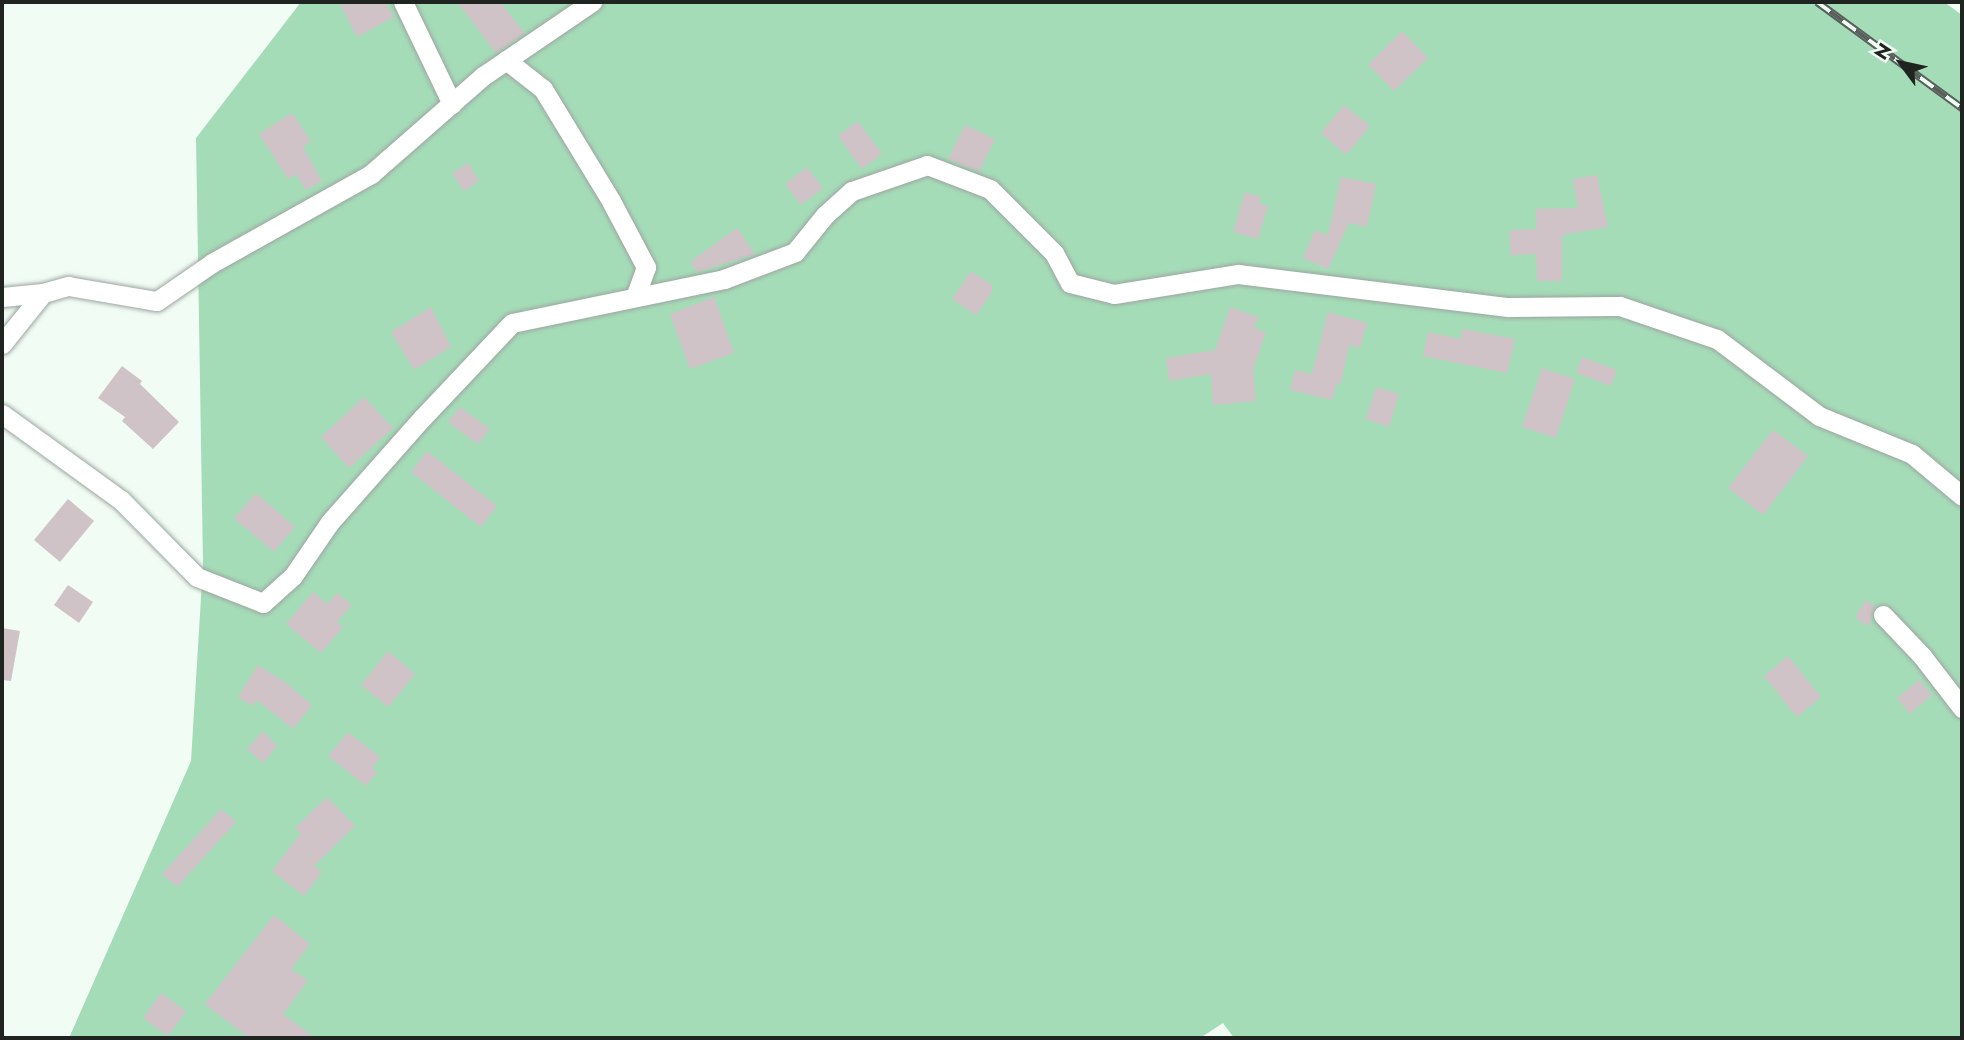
<!DOCTYPE html>
<style>
body{margin:0}
#map{position:relative;width:1964px;height:1040px;overflow:hidden;background:#f1fcf5;font-family:Jost,sans-serif}
div>[style]{position:absolute}
.green>*{inset:0;background:#a5dcb8}
.building>*{inset:0;background:#d0c3c7}
.roads{filter:drop-shadow(0 0 2px #9ca6a0) drop-shadow(0 0 2px #9ca6a0)}
.minor>*{height:19px;margin:-9.5px;padding:0 9.5px;transform-origin:9.5px;border-radius:9.5px;background:#fff}
.rail>*{height:8px;margin-top:-4px;transform-origin:0;background:repeating-linear-gradient(90deg,#f1fcf5 0 16px,#595f5b 0 32px);box-sizing:border-box;border-block:2px solid #595f5b}
span{translate:-50% -50%;white-space:nowrap;text-align:center;line-height:1.15;-webkit-text-stroke:7px #f1fcf5;paint-order:stroke}
.frame{position:absolute;inset:0;border:4px solid #202421;pointer-events:none}
.north{position:absolute;left:1866px;top:28px;width:70px;height:70px;-webkit-text-stroke:5px #f1fcf5;paint-order:stroke;rotate:303deg;font-size:19px;font-weight:700;line-height:28px;text-align:center;color:#202421}
.north::after{content:'';display:block;margin:auto;width:24px;height:32px;background:#202421;clip-path:polygon(50% 0,100% 100%,50% 72%,0 100%)}
</style>
<div id="map">
<div class="green">
<div style="clip-path:polygon(301px 2px,1944px 2px,1962px 15px,1962px 1038px,1234px 1038px,1223px 1023px,1200px 1038px,69px 1038px,191px 761px,203px 565px,196px 138px)"></div>
</div>
<div class="building">
<div style="clip-path:polygon(339px 2px,385px 2px,394px 17px,357px 37px)"></div>
<div style="clip-path:polygon(457px 2px,500px 2px,525px 33px,496px 53px)"></div>
<div style="clip-path:polygon(1402px 31px,1428px 58px,1394px 91px,1368px 65px)"></div>
<div style="clip-path:polygon(1344px 105px,1370px 126px,1346px 155px,1321px 133px)"></div>
<div style="clip-path:polygon(292px 113px,311px 141px,303px 147px,322px 181px,306px 190px,296px 174px,288px 179px,259px 134px)"></div>
<div style="clip-path:polygon(858px 121px,882px 154px,862px 169px,838px 136px)"></div>
<div style="clip-path:polygon(965px 125px,995px 139px,979px 172px,948px 159px)"></div>
<div style="clip-path:polygon(468px 163px,479px 181px,464px 191px,452px 173px)"></div>
<div style="clip-path:polygon(807px 167px,823px 188px,801px 205px,785px 184px)"></div>
<div style="clip-path:polygon(1597px 175px,1608px 227px,1562px 235px,1562px 281px,1537px 281px,1536px 254px,1510px 255px,1510px 230px,1536px 229px,1536px 209px,1578px 208px,1573px 179px)"></div>
<div style="clip-path:polygon(1341px 177px,1376px 184px,1367px 227px,1349px 223px,1328px 269px,1303px 258px,1315px 230px,1328px 235px)"></div>
<div style="clip-path:polygon(1245px 192px,1261px 197px,1259px 203px,1268px 206px,1258px 239px,1233px 232px)"></div>
<div style="clip-path:polygon(737px 228px,755px 254px,697px 272px,690px 262px)"></div>
<div style="clip-path:polygon(971px 271px,992px 285px,992px 292px,976px 315px,952px 299px)"></div>
<div style="clip-path:polygon(714px 297px,734px 353px,690px 369px,670px 314px)"></div>
<div style="clip-path:polygon(431px 307px,451px 347px,414px 370px,391px 332px)"></div>
<div style="clip-path:polygon(1230px 307px,1258px 317px,1254px 328px,1266px 332px,1253px 370px,1256px 401px,1213px 405px,1211px 374px,1169px 381px,1166px 358px,1215px 350px)"></div>
<div style="clip-path:polygon(1328px 312px,1367px 323px,1360px 348px,1349px 345px,1341px 383px,1337px 383px,1332px 400px,1290px 390px,1295px 370px,1312px 374px)"></div>
<div style="clip-path:polygon(1462px 329px,1515px 339px,1507px 373px,1423px 356px,1428px 332px,1461px 339px)"></div>
<div style="clip-path:polygon(1582px 357px,1617px 370px,1611px 386px,1576px 373px)"></div>
<div style="clip-path:polygon(122px 366px,142px 381px,140px 384px,179px 422px,153px 449px,122px 421px,125px 417px,98px 398px)"></div>
<div style="clip-path:polygon(1542px 368px,1575px 379px,1556px 438px,1522px 427px)"></div>
<div style="clip-path:polygon(1376px 387px,1399px 394px,1389px 427px,1366px 419px)"></div>
<div style="clip-path:polygon(364px 397px,393px 428px,349px 468px,321px 437px)"></div>
<div style="clip-path:polygon(460px 407px,490px 429px,478px 444px,448px 422px)"></div>
<div style="clip-path:polygon(1773px 430px,1808px 456px,1763px 515px,1728px 488px)"></div>
<div style="clip-path:polygon(427px 451px,497px 506px,481px 527px,411px 472px)"></div>
<div style="clip-path:polygon(256px 493px,295px 527px,274px 552px,234px 518px)"></div>
<div style="clip-path:polygon(68px 499px,94px 521px,60px 562px,34px 540px)"></div>
<div style="clip-path:polygon(68px 585px,93px 602px,79px 623px,54px 605px)"></div>
<div style="clip-path:polygon(313px 592px,327px 604px,337px 593px,352px 605px,337px 622px,343px 627px,321px 653px,286px 624px)"></div>
<div style="clip-path:polygon(1866px 600px,1875px 606px,1869px 627px,1855px 617px)"></div>
<div style="clip-path:polygon(2px 628px,20px 631px,11px 681px,2px 680px)"></div>
<div style="clip-path:polygon(388px 651px,415px 674px,388px 707px,361px 685px)"></div>
<div style="clip-path:polygon(1788px 656px,1821px 697px,1797px 717px,1764px 676px)"></div>
<div style="clip-path:polygon(258px 665px,285px 682px,312px 705px,293px 729px,257px 700px,252px 706px,238px 697px)"></div>
<div style="clip-path:polygon(1919px 680px,1932px 695px,1910px 714px,1897px 698px)"></div>
<div style="clip-path:polygon(263px 731px,277px 746px,263px 763px,247px 749px)"></div>
<div style="clip-path:polygon(348px 732px,380px 757px,372px 768px,377px 772px,366px 786px,328px 756px)"></div>
<div style="clip-path:polygon(327px 797px,355px 826px,314px 866px,322px 872px,304px 896px,272px 871px,301px 833px,295px 828px)"></div>
<div style="clip-path:polygon(221px 809px,236px 822px,177px 887px,162px 874px)"></div>
<div style="clip-path:polygon(274px 915px,310px 944px,291px 969px,308px 980px,283px 1014px,315px 1038px,249px 1038px,205px 1004px)"></div>
<div style="clip-path:polygon(161px 993px,186px 1011px,168px 1036px,143px 1018px)"></div>
</div>
<div class="roads">
<div class="minor">
<div style="left:403px;top:2px;width:113px;rotate:64.3deg"></div>
<div style="left:506px;top:60px;width:47px;rotate:38.1deg"></div>
<div style="left:543px;top:89px;width:131px;rotate:58.7deg"></div>
<div style="left:611px;top:201px;width:75px;rotate:62.1deg"></div>
<div style="left:646px;top:267px;width:32px;rotate:110deg"></div>
<div style="left:2px;top:297px;width:41px;rotate:-5.6deg"></div>
<div style="left:2px;top:344px;width:65px;rotate:-51.2deg"></div>
<div style="left:43px;top:293px;width:26px;rotate:-16deg"></div>
<div style="left:68px;top:286px;width:90px;rotate:9.6deg"></div>
<div style="left:157px;top:301px;width:67px;rotate:-34.6deg"></div>
<div style="left:212px;top:263px;width:182px;rotate:-29.2deg"></div>
<div style="left:371px;top:174px;width:149px;rotate:-41.2deg"></div>
<div style="left:483px;top:76px;width:132px;rotate:-34.2deg"></div>
<div style="left:2px;top:414px;width:147px;rotate:35.9deg"></div>
<div style="left:121px;top:500px;width:108px;rotate:45.4deg"></div>
<div style="left:197px;top:577px;width:71px;rotate:21.5deg"></div>
<div style="left:263px;top:603px;width:40px;rotate:-42deg"></div>
<div style="left:293px;top:576px;width:65px;rotate:-55.6deg"></div>
<div style="left:330px;top:522px;width:140px;rotate:-48.5deg"></div>
<div style="left:423px;top:417px;width:129px;rotate:-46.6deg"></div>
<div style="left:512px;top:323px;width:217px;rotate:-11.7deg"></div>
<div style="left:724px;top:279px;width:76px;rotate:-20.8deg"></div>
<div style="left:795px;top:252px;width:48px;rotate:-51deg"></div>
<div style="left:825px;top:215px;width:36px;rotate:-42deg"></div>
<div style="left:852px;top:191px;width:79px;rotate:-19.1deg"></div>
<div style="left:927px;top:165px;width:67px;rotate:20.9deg"></div>
<div style="left:990px;top:189px;width:91px;rotate:45deg"></div>
<div style="left:1054px;top:253px;width:34px;rotate:62deg"></div>
<div style="left:1070px;top:283px;width:45px;rotate:14deg"></div>
<div style="left:1114px;top:294px;width:126px;rotate:-9.2deg"></div>
<div style="left:1238px;top:274px;width:272px;rotate:7deg"></div>
<div style="left:1508px;top:307px;width:112px;rotate:-0.5deg"></div>
<div style="left:1620px;top:306px;width:102px;rotate:18.8deg"></div>
<div style="left:1717px;top:339px;width:128px;rotate:37deg"></div>
<div style="left:1819px;top:416px;width:100px;rotate:22.2deg"></div>
<div style="left:1912px;top:454px;width:65px;rotate:40deg"></div>
<div style="left:1883px;top:615px;width:57px;rotate:46.4deg"></div>
<div style="left:1922px;top:656px;width:66px;rotate:52.4deg"></div>
</div>
</div>
<div class="rail">
<div style="left:1817px;top:2px;width:180px;rotate:36.2deg"></div>
</div>
<div class="frame"></div>
<div class="north">N</div>
</div>
